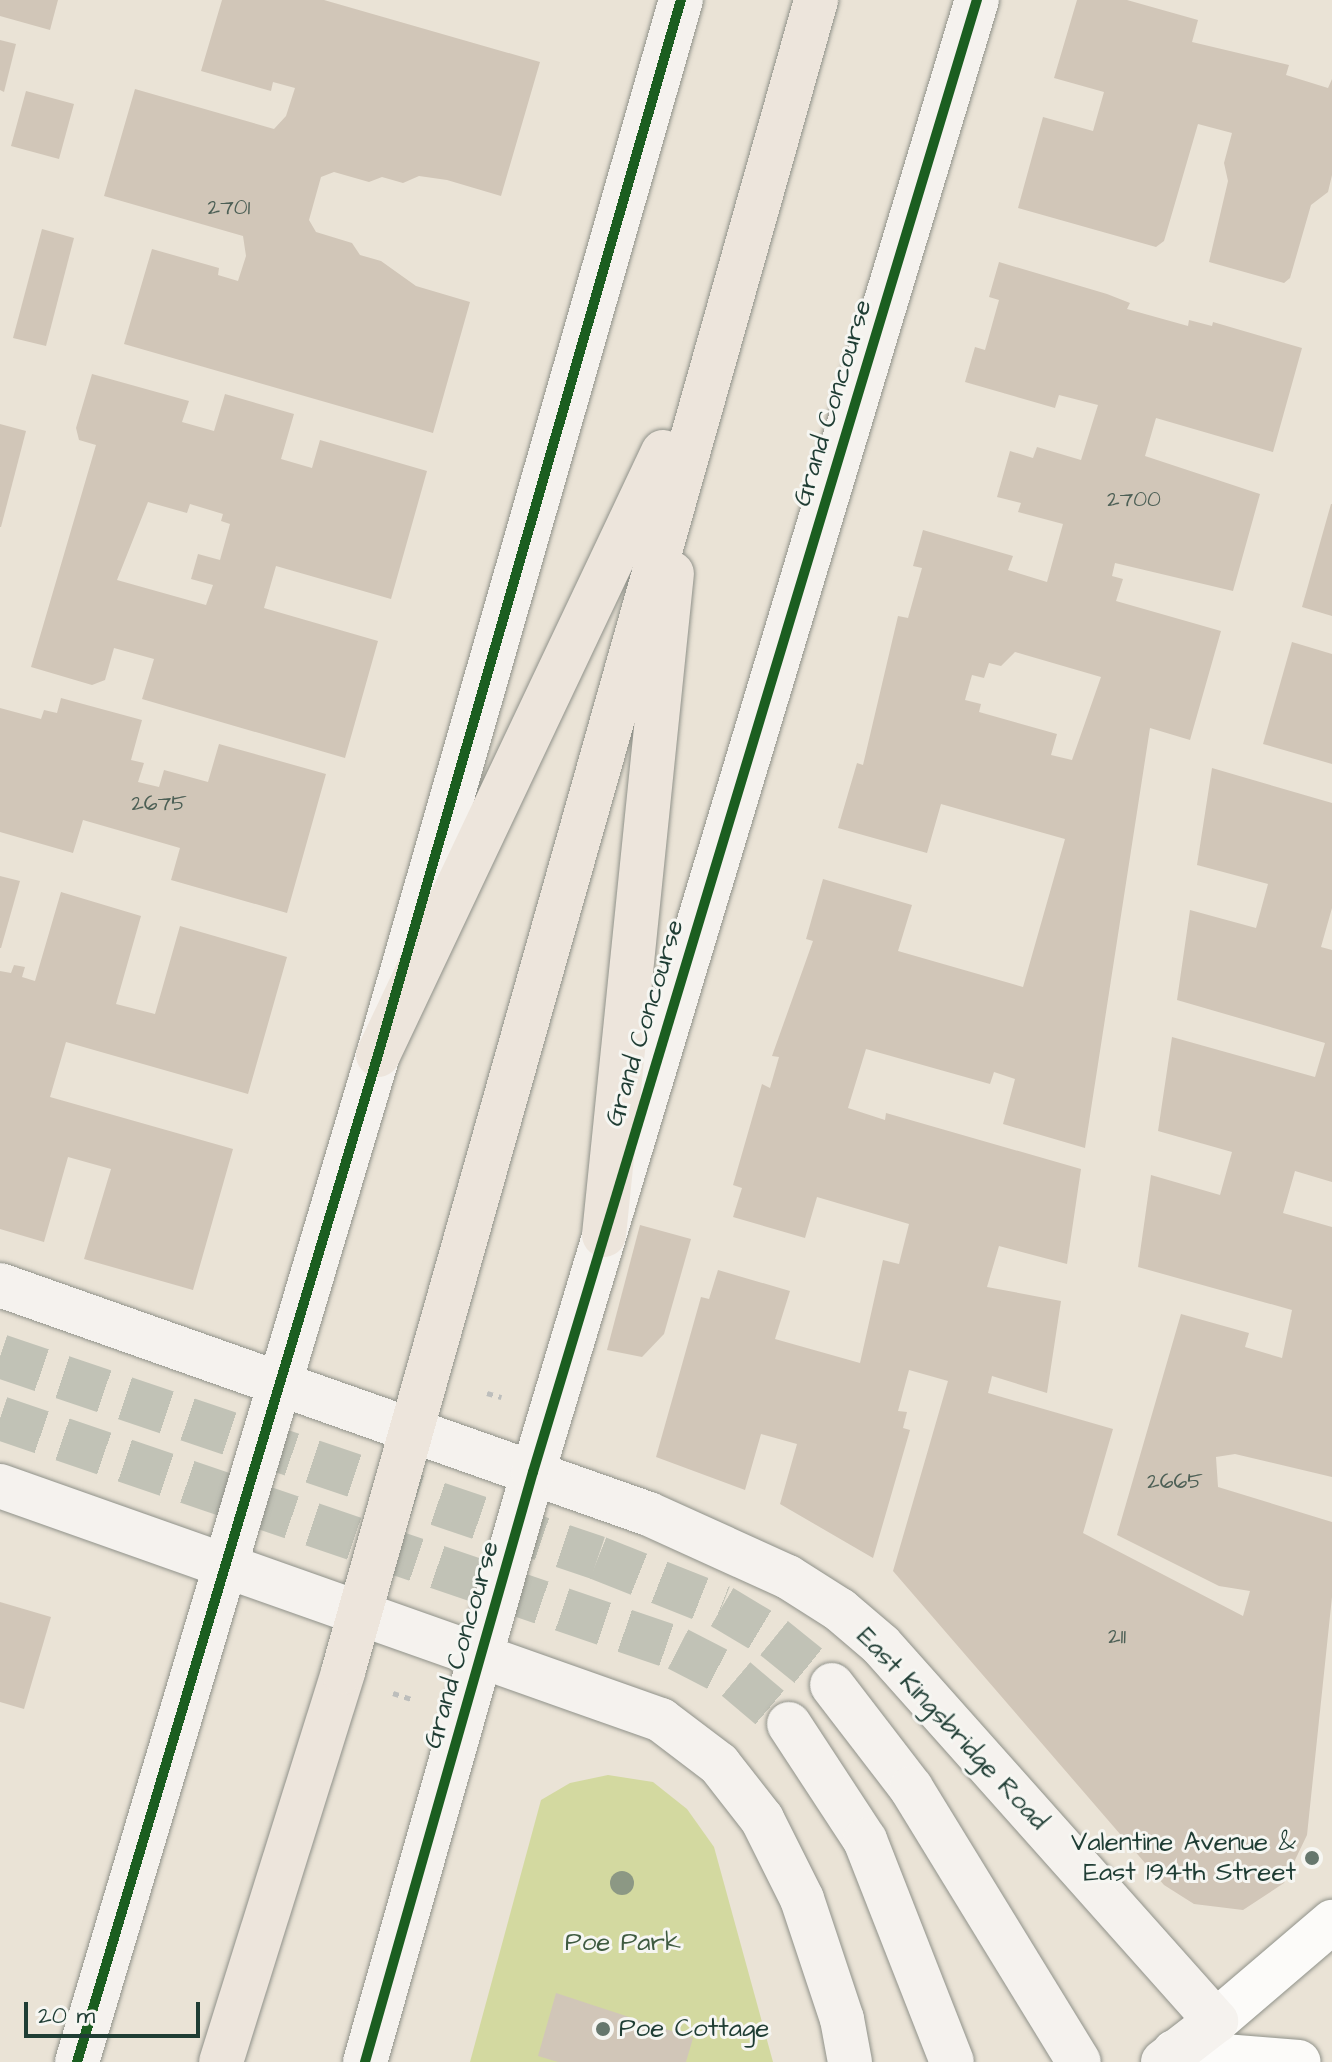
<!DOCTYPE html>
<style>
body{margin:0}
#map{position:relative;width:1332px;height:2062px;overflow:hidden;background:#eae3d6;font-family:"Architects Daughter",sans-serif}
div>[style]{position:absolute}
.green>*{inset:0;background:#d3d9a0}
.building>*{inset:0;background:#d1c6b8}
.secondary-tunnel>*{height:44px;margin-top:-22px;transform-origin:0;background:repeating-linear-gradient(90deg,#c1c2b6 0 44px,transparent 0 66px)}
.path>*{height:5px;margin-top:-2.5px;transform-origin:0;background:repeating-linear-gradient(90deg,#bdbebc 0 6px,transparent 0 12px)}
.roads{filter:drop-shadow(0 0 2px #90928a) drop-shadow(0 0 2px #90928a)}
.street>*{height:44px;margin:-22px;padding:0 22px;transform-origin:22px;border-radius:22px;background:#fcfbf9}
.secondary>*{height:44px;margin:-22px;padding:0 22px;transform-origin:22px;border-radius:22px;background:#f5f2ee}
.primary>*{height:44px;margin:-22px;padding:0 22px;transform-origin:22px;border-radius:22px;background:#ede5dc}
.cycleway>*{height:10px;margin:-5px;padding:0 5px;transform-origin:5px;border-radius:5px;background:#1b5e20}
.trees>*{width:24px;height:24px;margin:-12px;border-radius:50%;background:#8c9884}
.dots>*{width:22px;height:22px;translate:-50% -50%;box-sizing:border-box;border:4px solid #f6f6f2;border-radius:50%}
span{translate:-50% -50%;white-space:nowrap;text-align:center;line-height:1.15;-webkit-text-stroke:6px #f6f6f2;paint-order:stroke}
.number-label{font-size:22px;color:#4c5f55}
.number-label span{-webkit-text-stroke-width:0}
.street-label{font-size:26px;color:#1f3d34}
.poi-label{font-size:26px;color:#1f3d34}
.right{translate:-100% -50%;text-align:right}
.left{translate:0 -50%;text-align:left}
.park-label{font-size:26px;color:#3f5b41}
.scale{position:absolute;left:24px;top:2002px;width:176px;height:36px;box-sizing:border-box;border:4px solid #1f3d34;border-top:0;padding-left:10px;font-size:24px;line-height:28px;white-space:nowrap;color:#1f3d34;-webkit-text-stroke:6px #f6f6f2;paint-order:stroke}
</style>
<div id="map">
<div class="green">
<div style="clip-path:polygon(608px 1775px,653px 1782px,687px 1809px,714px 1847px,773px 2062px,470px 2062px,541px 1800px,570px 1783px)"></div>
</div>
<div class="building">
<div style="clip-path:polygon(0 0,58px 0,50px 30px,0 16px)"></div>
<div style="clip-path:polygon(222px 0,324px 0,540px 62px,501px 196px,447px 180px,419px 176px,403px 183px,382px 177px,369px 182px,334px 172px,321px 177px,309px 220px,316px 232px,352px 243px,360px 255px,381px 261px,416px 286px,470px 302px,433px 433px,124px 344px,152px 249px,219px 268px,218px 275px,238px 281px,246px 256px,243px 236px,104px 196px,135px 89px,274px 129px,286px 116px,295px 88px,273px 82px,271px 91px,201px 71px)"></div>
<div style="clip-path:polygon(1077px 0,1127px 0,1198px 20px,1192px 42px,1289px 65px,1286px 75px,1328px 88px,1332px 79px,1332px 175px,1328px 192px,1311px 205px,1290px 278px,1284px 283px,1209px 262px,1228px 181px,1224px 163px,1232px 133px,1198px 124px,1164px 241px,1156px 247px,1018px 208px,1043px 117px,1093px 131px,1104px 92px,1054px 78px)"></div>
<div style="clip-path:polygon(0 40px,16px 44px,4px 92px,0 90px)"></div>
<div style="clip-path:polygon(26px 91px,74px 104px,59px 159px,11px 146px)"></div>
<div style="clip-path:polygon(42px 229px,74px 238px,46px 346px,13px 338px)"></div>
<div style="clip-path:polygon(evenodd,999px 262px,1107px 294px,1130px 303px,1127px 309px,1188px 326px,1189px 320px,1212px 326px,1213px 322px,1302px 348px,1273px 452px,1156px 418px,1145px 456px,1260px 494px,1233px 591px,1115px 563px,1112px 576px,1123px 579px,1116px 601px,1221px 631px,1190px 740px,1150px 728px,1085px 1148px,1003px 1124px,1015px 1079px,994px 1072px,990px 1084px,866px 1049px,848px 1108px,885px 1120px,886px 1113px,1081px 1169px,1067px 1264px,999px 1246px,987px 1287px,1061px 1301px,1047px 1393px,992px 1376px,988px 1393px,1113px 1429px,1083px 1533px,1243px 1616px,1250px 1591px,1219px 1586px,1117px 1535px,1181px 1314px,1249px 1333px,1245px 1347px,1282px 1358px,1292px 1310px,1138px 1267px,1151px 1175px,1220px 1195px,1232px 1152px,1158px 1131px,1172px 1037px,1315px 1077px,1325px 1043px,1177px 1000px,1190px 910px,1256px 928px,1268px 884px,1197px 865px,1212px 768px,1332px 803px,1332px 908px,1321px 947px,1332px 950px,1332px 1182px,1295px 1171px,1283px 1213px,1332px 1227px,1332px 1477px,1235px 1454px,1216px 1457px,1218px 1487px,1332px 1522px,1332px 1597px,1307px 1835px,1284px 1883px,1243px 1910px,1194px 1904px,1164px 1885px,893px 1571px,948px 1381px,909px 1370px,898px 1411px,907px 1412px,903px 1428px,910px 1430px,873px 1558px,780px 1504px,797px 1444px,761px 1434px,745px 1490px,656px 1457px,701px 1297px,709px 1299px,718px 1270px,790px 1291px,775px 1339px,860px 1363px,883px 1260px,899px 1264px,909px 1224px,817px 1197px,805px 1238px,733px 1217px,742px 1188px,733px 1185px,762px 1084px,770px 1088px,779px 1057px,772px 1056px,813px 941px,806px 939px,823px 879px,912px 905px,898px 951px,1023px 987px,1065px 839px,941px 804px,927px 853px,838px 828px,857px 763px,863px 765px,898px 616px,908px 618px,922px 568px,913px 566px,923px 530px,1013px 556px,1008px 570px,1047px 582px,1063px 524px,1018px 512px,1021px 503px,997px 497px,1010px 451px,1033px 458px,1037px 447px,1081px 460px,1098px 405px,1059px 395px,1055px 408px,965px 382px,975px 347px,985px 350px,999px 300px,989px 297px,999px 262px,1015px 652px,1101px 677px,1072px 760px,1051px 755px,1057px 734px,979px 712px,981px 704px,965px 700px,972px 675px,984px 678px,989px 663px,1001px 666px,1015px 652px)"></div>
<div style="clip-path:polygon(evenodd,92px 374px,189px 401px,182px 422px,214px 431px,225px 394px,294px 414px,281px 459px,312px 468px,320px 440px,427px 471px,391px 599px,276px 566px,264px 608px,378px 641px,345px 758px,142px 699px,154px 659px,114px 648px,105px 680px,92px 685px,31px 667px,96px 445px,79px 440px,76px 428px,92px 374px,148px 502px,187px 513px,190px 504px,223px 514px,221px 521px,230px 524px,220px 560px,198px 554px,191px 579px,213px 585px,206px 605px,117px 580px,148px 502px)"></div>
<div style="clip-path:polygon(0 424px,26px 431px,1px 527px,0 527px)"></div>
<div style="clip-path:polygon(1331px 504px,1332px 504px,1332px 616px,1302px 607px)"></div>
<div style="clip-path:polygon(1292px 642px,1332px 654px,1332px 764px,1263px 744px)"></div>
<div style="clip-path:polygon(61px 698px,142px 720px,131px 760px,144px 763px,138px 782px,159px 787px,164px 770px,208px 782px,219px 744px,326px 774px,287px 913px,171px 880px,180px 848px,83px 820px,73px 853px,0 832px,0 708px,41px 719px,44px 710px,57px 713px)"></div>
<div style="clip-path:polygon(0 876px,20px 881px,1px 948px,0 948px)"></div>
<div style="clip-path:polygon(61px 892px,141px 916px,116px 1004px,155px 1014px,180px 926px,287px 957px,248px 1094px,66px 1042px,50px 1097px,233px 1149px,193px 1290px,84px 1259px,111px 1169px,68px 1157px,44px 1242px,0 1229px,0 971px,11px 973px,14px 965px,25px 967px,22px 977px,35px 981px)"></div>
<div style="clip-path:polygon(640px 1225px,691px 1239px,664px 1334px,642px 1357px,607px 1350px)"></div>
<div style="clip-path:polygon(0 1602px,51px 1617px,24px 1709px,0 1702px)"></div>
<div style="clip-path:polygon(556px 1993px,693px 2038px,686px 2062px,558px 2062px,538px 2056px)"></div>
</div>
<div class="secondary-tunnel">
<div style="left:0;top:1356px;width:631px;rotate:18.66deg"></div>
<div style="left:598px;top:1558px;width:133px;rotate:21.6deg"></div>
<div style="left:722px;top:1607px;width:61px;rotate:30.8deg"></div>
<div style="left:774px;top:1638px;width:75px;rotate:39deg"></div>
<div style="left:0;top:1418px;width:716px;rotate:18.81deg"></div>
<div style="left:678px;top:1649px;width:65px;rotate:27.3deg"></div>
<div style="left:736px;top:1679px;width:70px;rotate:40.3deg"></div>
</div>
<div class="path">
<div style="left:487px;top:1393px;width:15px;rotate:16deg"></div>
<div style="left:393px;top:1693px;width:22px;rotate:18deg"></div>
</div>
<div class="roads">
<div class="street">
<div style="left:1216px;top:2021px;width:153px;rotate:-40.5deg"></div>
<div style="left:1174px;top:2052px;width:125px;rotate:4.6deg"></div>
</div>
<div class="secondary">
<div style="left:0;top:1285px;width:688px;rotate:19.44deg"></div>
<div style="left:649px;top:1514px;width:153px;rotate:24.4deg"></div>
<div style="left:788px;top:1577px;width:62px;rotate:32.4deg"></div>
<div style="left:840px;top:1610px;width:54px;rotate:40.5deg"></div>
<div style="left:881px;top:1645px;width:504px;rotate:48.3deg"></div>
<div style="left:1216px;top:2021px;width:67px;rotate:142.3deg"></div>
<div style="left:0;top:1486px;width:701px;rotate:19.49deg"></div>
<div style="left:661px;top:1720px;width:73px;rotate:37.2deg"></div>
<div style="left:719px;top:1764px;width:70px;rotate:52deg"></div>
<div style="left:762px;top:1819px;width:89px;rotate:63.4deg"></div>
<div style="left:802px;top:1899px;width:126px;rotate:71.6deg"></div>
<div style="left:842px;top:2019px;width:44px;rotate:79.5deg"></div>
<div style="left:832px;top:1685px;width:130px;rotate:52.5deg"></div>
<div style="left:911px;top:1788px;width:321px;rotate:58.5deg"></div>
<div style="left:789px;top:1724px;width:139px;rotate:56.8deg"></div>
<div style="left:865px;top:1840px;width:238px;rotate:68.6deg"></div>
<div style="left:77px;top:2062px;width:1051px;rotate:-73.36deg"></div>
<div style="left:378px;top:1055px;width:1098px;rotate:-73.98deg"></div>
<div style="left:365px;top:2062px;width:613px;rotate:-74.11deg"></div>
<div style="left:533px;top:1472px;width:1538px;rotate:-73.22deg"></div>
</div>
<div class="primary">
<div style="left:378px;top:1055px;width:667px;rotate:-64.7deg"></div>
<div style="left:604px;top:1235px;width:665px;rotate:-84.14deg"></div>
<div style="left:221px;top:2062px;width:409px;rotate:-72.6deg"></div>
<div style="left:343px;top:1672px;width:1738px;rotate:-74.2deg"></div>
</div>
</div>
<div class="cycleway">
<div style="left:77px;top:2062px;width:1051px;rotate:-73.36deg"></div>
<div style="left:378px;top:1055px;width:1098px;rotate:-73.98deg"></div>
<div style="left:365px;top:2062px;width:613px;rotate:-74.11deg"></div>
<div style="left:533px;top:1472px;width:1538px;rotate:-73.22deg"></div>
</div>
<div class="trees">
<div style="left:622px;top:1883px"></div>
</div>
<div class="dots">
<div style="left:1312px;top:1858px;background:#66776d"></div>
<div style="left:603px;top:2029px;background:#66776d"></div>
</div>
<div class="number-label">
<span style="left:229px;top:208px">2701</span>
<span style="left:1134px;top:500px">2700</span>
<span style="left:159px;top:804px">2675</span>
<span style="left:1175px;top:1482px">2665</span>
<span style="left:1117px;top:1637px">211</span>
</div>
<div class="street-label">
<span style="left:833px;top:403px;rotate:-73deg">Grand Concourse</span>
<span style="left:645px;top:1023px;rotate:-73deg">Grand Concourse</span>
<span style="left:462px;top:1645px;rotate:-74deg">Grand Concourse</span>
<span style="left:952px;top:1729px;rotate:47deg">East Kingsbridge Road</span>
</div>
<div class="poi-label">
<span class="right" style="left:1296px;top:1858px">Valentine Avenue &amp;<br>East 194th Street</span>
<span class="left" style="left:619px;top:2029px">Poe Cottage</span>
</div>
<div class="park-label">
<span style="left:623px;top:1943px">Poe Park</span>
</div>
<div class="scale">20 m</div>
</div>
